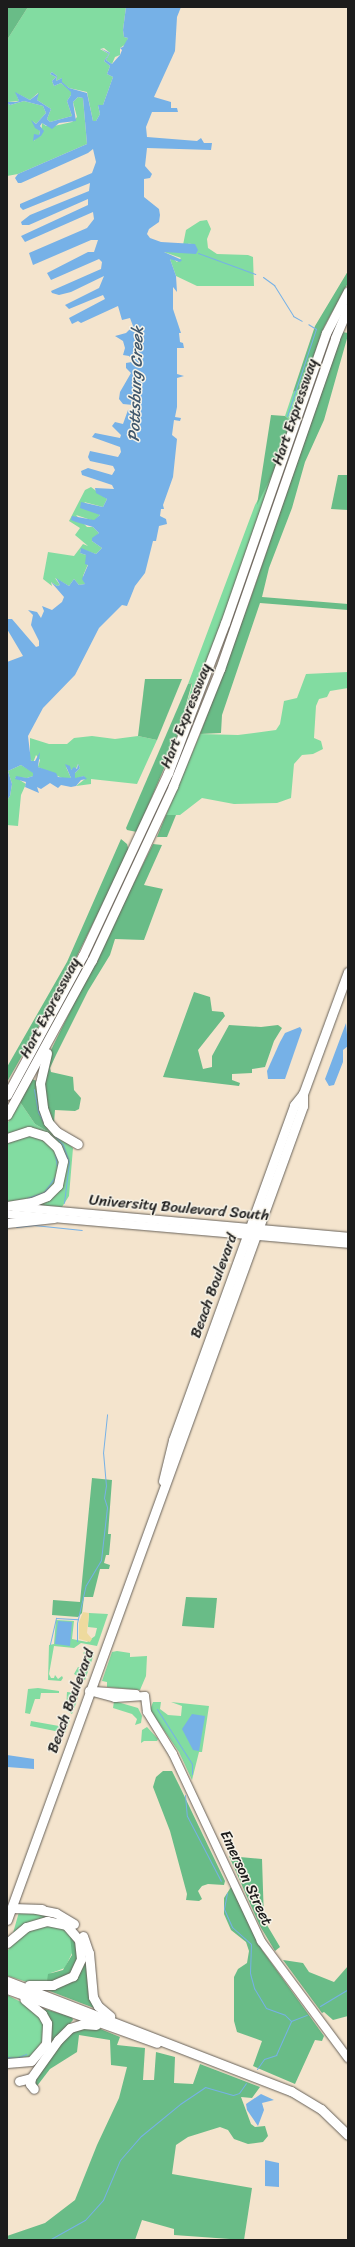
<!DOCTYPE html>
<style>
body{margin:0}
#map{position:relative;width:355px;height:2247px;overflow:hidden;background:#f4e4cd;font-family:Sriracha,sans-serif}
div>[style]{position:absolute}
.green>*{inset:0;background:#82dca1}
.forest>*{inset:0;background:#69bc87}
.sand>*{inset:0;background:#eeda9e}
.water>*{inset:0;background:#76b1e7}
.stream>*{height:1px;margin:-0.5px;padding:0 0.5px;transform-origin:0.5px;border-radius:0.5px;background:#76b1e7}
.roads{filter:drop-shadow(0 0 1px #68625a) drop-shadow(0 0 1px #68625a)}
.major>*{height:8px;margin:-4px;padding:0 4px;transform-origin:4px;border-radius:4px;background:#fff}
.highway>*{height:9px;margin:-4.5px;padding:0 4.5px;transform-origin:4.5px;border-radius:4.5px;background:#fff}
span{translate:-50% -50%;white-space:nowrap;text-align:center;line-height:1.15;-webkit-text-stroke:3px #f7f3e8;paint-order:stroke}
.street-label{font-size:15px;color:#1c1c1c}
.water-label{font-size:16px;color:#40586d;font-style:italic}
.frame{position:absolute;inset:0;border:8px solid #1c1c1c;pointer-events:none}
</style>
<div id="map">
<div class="green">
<div style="clip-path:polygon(28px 7px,126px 7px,123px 30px,124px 37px,128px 38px,126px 44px,120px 48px,120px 55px,115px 57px,112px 64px,106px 60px,110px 53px,104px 48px,100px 49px,109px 54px,104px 61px,110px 66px,107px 74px,113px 77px,103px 105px,98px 105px,100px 114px,96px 121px,93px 121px,87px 92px,69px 88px,61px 82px,62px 78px,56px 81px,57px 76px,52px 72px,50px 74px,56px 77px,52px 81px,54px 86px,61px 83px,71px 91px,71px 95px,67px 101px,72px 116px,50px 122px,47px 119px,51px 109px,37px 100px,38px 93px,30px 100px,16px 93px,19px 101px,8px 102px,7px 40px)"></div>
<div style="clip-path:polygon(78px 97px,83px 98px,87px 144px,18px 174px,7px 176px,7px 103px,10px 105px,24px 101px,43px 106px,46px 113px,36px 124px,33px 121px,40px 131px,39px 135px,34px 135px,34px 141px,36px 137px,41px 136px,42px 123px,46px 126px,54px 126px,72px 122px,77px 117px,73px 102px)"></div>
<div style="clip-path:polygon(207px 220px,211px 229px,207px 239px,208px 248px,217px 254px,248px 255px,253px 257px,254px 286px,197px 286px,176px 276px,170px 259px,172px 258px,177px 262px,181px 258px,164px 252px,192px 243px,183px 245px,186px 230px,200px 221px)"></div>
<div style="clip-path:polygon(302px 389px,291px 421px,285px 416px,293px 392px)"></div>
<div style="clip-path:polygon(274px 471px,227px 607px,176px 740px,192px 686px,192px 683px,188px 684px,255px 505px)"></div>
<div style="clip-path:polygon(91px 487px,107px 499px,103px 507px,84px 502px,100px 515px,94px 521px,76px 515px,87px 527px,93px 527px,99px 533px,92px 541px,102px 548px,96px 554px,81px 549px,80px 553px,86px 555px,88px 564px,83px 576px,85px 584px,79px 585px,74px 579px,69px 586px,55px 578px,60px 585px,57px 586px,51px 582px,52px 586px,43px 579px,48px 552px,74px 556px,83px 544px,88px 546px,75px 535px,80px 528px,69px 521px,85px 490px)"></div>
<div style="clip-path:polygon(348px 672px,348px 688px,330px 691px,327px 697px,319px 699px,316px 706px,314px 738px,321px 741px,323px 749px,313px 754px,302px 755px,294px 764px,291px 798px,277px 803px,234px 804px,202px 798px,180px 815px,166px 815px,200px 734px,238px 735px,276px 730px,280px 724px,284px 701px,297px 698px,306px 674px)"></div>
<div style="clip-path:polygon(92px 736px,115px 739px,138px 736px,157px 740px,137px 784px,91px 779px,91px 784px,76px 786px,85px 779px,84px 776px,75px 779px,75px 773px,80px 768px,78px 764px,76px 769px,70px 770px,66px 767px,71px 778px,62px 778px,38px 767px,40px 760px,36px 755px,33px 763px,30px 759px,30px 738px,49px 744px,67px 744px,74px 738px)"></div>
<div style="clip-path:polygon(21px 765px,33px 772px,33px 776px,27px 778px,15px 777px,26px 784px,21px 795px,18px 826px,7px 825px,7px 800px,10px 796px,12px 784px,8px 771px)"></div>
<div style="clip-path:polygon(20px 1102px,35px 1124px,47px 1131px,51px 1128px,73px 1148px,69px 1196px,62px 1207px,31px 1205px,41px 1201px,65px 1172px,50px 1136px,7px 1135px,7px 1124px)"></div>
<div style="clip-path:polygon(18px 1135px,41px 1136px,60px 1156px,59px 1179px,42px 1196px,7px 1202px,7px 1140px)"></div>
<div style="clip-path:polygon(89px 1613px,108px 1614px,97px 1646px,81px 1643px,74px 1648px,54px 1646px,49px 1674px,51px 1678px,54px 1678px,55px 1675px,58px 1679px,62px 1676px,63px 1678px,61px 1681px,48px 1680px,49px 1645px,54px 1644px,56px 1620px,74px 1621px,72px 1639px,87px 1642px,95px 1636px,97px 1628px,88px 1627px)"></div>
<div style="clip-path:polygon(87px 1650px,94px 1654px,85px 1680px,74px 1674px,78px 1667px,81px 1668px,86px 1655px,83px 1653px)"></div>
<div style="clip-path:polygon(117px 1651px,130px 1653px,130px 1657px,147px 1656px,146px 1676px,140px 1690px,107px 1687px,107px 1682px,102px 1681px,112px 1652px)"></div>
<div style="clip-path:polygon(38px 1688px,59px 1691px,59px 1693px,41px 1693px,40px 1699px,35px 1699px,30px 1714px,25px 1713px,28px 1689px)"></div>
<div style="clip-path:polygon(67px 1692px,77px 1693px,78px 1698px,72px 1714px,66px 1710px)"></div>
<div style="clip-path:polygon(114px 1701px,138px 1708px,142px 1716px,141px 1723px,135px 1725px,137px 1719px,132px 1714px,113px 1708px)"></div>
<div style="clip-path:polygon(153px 1702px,161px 1702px,160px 1709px,168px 1715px,181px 1716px,182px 1706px,171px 1702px,209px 1706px,202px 1752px,199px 1752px,192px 1780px,179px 1752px,150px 1710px)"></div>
<div style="clip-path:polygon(64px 1719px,70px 1720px,65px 1733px,30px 1726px,31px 1721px,59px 1726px)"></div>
<div style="clip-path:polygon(147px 1727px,158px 1739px,157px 1741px,144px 1741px,141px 1743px,142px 1730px)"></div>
<div style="clip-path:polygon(19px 1912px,41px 1912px,67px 1921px,82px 1938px,61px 1921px,13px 1933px)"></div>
<div style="clip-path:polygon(47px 1923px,70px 1931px,73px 1951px,65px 1968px,51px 1973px,47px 1981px,30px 1983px,8px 1976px,7px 1952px,17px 1936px)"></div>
<div style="clip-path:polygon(7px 1995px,33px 2008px,43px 2023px,43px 2040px,32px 2056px,7px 2061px)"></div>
</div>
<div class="forest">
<div style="clip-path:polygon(7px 7px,28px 7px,7px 40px)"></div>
<div style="clip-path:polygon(348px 271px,348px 283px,324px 327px,302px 389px,293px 392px,315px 326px)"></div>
<div style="clip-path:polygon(342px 332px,348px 333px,348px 335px,324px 420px,305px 462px,292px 508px,269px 568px,262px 597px,348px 604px,348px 610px,260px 603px,222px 715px,221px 733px,200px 734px,251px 597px)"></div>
<div style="clip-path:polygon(271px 415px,285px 416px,291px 421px,274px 471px,257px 505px)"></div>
<div style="clip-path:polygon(338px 475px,348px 475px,348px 510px,331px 509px)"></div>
<div style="clip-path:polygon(145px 679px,182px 679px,157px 740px,138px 736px)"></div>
<div style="clip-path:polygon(192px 683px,176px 740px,137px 832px,127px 830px,126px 828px,188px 684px)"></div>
<div style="clip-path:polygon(166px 815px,176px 815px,167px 837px,157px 837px)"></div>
<div style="clip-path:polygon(121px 839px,127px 844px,129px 851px,63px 984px,7px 1082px,7px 1067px,67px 962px)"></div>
<div style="clip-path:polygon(153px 844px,162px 845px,144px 885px,163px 889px,144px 940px,115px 939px,110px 955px,88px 991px,56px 1055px,50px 1068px,51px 1072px,73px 1077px,74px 1090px,81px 1098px,79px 1109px,75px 1111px,55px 1110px,54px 1123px,47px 1110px,43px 1088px,50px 1052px)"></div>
<div style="clip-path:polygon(194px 992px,210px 997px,212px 1011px,223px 1012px,225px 1016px,198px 1050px,203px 1069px,212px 1067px,212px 1056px,229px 1025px,261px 1027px,278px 1025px,282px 1028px,274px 1041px,265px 1067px,252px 1069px,252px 1073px,232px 1074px,232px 1080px,240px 1083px,239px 1086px,163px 1077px)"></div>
<div style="clip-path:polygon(32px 1079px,37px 1081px,51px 1128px,47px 1131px,35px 1124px,20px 1102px)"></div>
<div style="clip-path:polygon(92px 1478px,112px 1480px,108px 1534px,111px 1534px,109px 1555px,106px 1555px,104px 1563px,110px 1565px,109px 1569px,100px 1569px,93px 1597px,84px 1597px,82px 1613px,78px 1617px,52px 1615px,53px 1600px,80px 1602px)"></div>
<div style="clip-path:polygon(186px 1597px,217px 1598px,214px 1628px,182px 1626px)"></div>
<div style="clip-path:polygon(163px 1771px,172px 1771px,179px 1785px,225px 1881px,224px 1885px,208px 1884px,202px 1886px,198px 1891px,202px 1899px,199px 1901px,186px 1900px,187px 1894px,170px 1831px,153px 1787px,156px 1777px)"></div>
<div style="clip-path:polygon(229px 1856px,262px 1859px,264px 1920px,280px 1947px,275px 1951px,260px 1926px)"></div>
<div style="clip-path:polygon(231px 1887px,262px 1950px,324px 2036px,322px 2041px,315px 2040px,295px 2084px,253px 2066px,262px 2041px,237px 2032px,234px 2021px,234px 1977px,238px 1969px,247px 1963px,249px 1951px,246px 1942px,231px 1930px,224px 1914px,224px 1898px)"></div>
<div style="clip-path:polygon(70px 1936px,79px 1948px,75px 1970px,58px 1982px,47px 1981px,48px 1974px,63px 1970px,72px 1955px)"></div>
<div style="clip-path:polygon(85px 1958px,95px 2008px,94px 2008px,47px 1990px,56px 1987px)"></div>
<div style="clip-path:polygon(283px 1960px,303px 1963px,309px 1972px,334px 1982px,348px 1966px,348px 2016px,333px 2020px,324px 2012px,322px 2013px)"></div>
<div style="clip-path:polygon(45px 2009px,72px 2017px,73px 2020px,52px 2044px,43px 2010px)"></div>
<div style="clip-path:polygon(81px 2028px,98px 2028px,120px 2037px,117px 2045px,145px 2048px,143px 2080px,154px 2080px,156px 2052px,175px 2057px,174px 2083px,193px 2084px,200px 2064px,260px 2087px,252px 2098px,241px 2097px,251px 2124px,255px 2127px,265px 2126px,268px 2136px,263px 2142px,248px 2144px,234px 2139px,228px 2130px,220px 2127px,188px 2137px,176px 2145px,172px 2174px,252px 2188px,244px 2240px,174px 2235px,174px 2229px,142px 2220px,135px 2240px,7px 2240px,7px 2236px,45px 2223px,75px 2200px,97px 2145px,119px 2098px,127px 2067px,111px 2065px,110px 2040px,79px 2035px,77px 2052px,50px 2069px,37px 2086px,33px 2081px,71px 2030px)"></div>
</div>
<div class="sand">
<div style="clip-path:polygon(83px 1612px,89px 1613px,87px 1633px,92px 1639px,90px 1642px,79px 1639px,79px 1622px)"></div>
</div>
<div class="water">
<div style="clip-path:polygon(126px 7px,181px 7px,177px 17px,175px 51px,154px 97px,171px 102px,171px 108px,177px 108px,178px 112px,152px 112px,146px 127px,147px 137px,197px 141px,201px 138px,204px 143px,212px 143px,211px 150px,147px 148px,145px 166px,152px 174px,150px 178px,144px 179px,144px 197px,159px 209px,160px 215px,159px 222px,149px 229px,147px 234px,150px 238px,161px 242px,195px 244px,198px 250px,196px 254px,164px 252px,182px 260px,180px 262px,170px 259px,176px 276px,177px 292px,173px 287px,173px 309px,181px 333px,179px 333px,180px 342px,183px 343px,184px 348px,177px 348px,177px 374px,184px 376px,177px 378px,177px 407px,175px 417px,181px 418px,180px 421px,174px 420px,172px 435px,177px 439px,173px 477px,163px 505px,164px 509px,161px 509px,160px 516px,166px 519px,167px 524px,159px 526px,156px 541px,153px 541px,145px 573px,135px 586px,127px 606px,122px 605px,99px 628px,75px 675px,43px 708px,28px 736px,31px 761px,35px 761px,40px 752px,38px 767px,56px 773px,58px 777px,71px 778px,65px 764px,70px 766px,71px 770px,74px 767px,77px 769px,78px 764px,80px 768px,75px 773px,75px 778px,84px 776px,87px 779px,81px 780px,76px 786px,71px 787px,61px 785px,58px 788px,50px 783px,41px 789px,37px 787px,39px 793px,25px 787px,26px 782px,15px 779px,16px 776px,27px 778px,33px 776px,33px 773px,21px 765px,8px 771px,12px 784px,10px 796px,7px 800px,7px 662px,23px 656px,7px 629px,7px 619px,12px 619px,36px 647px,39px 646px,39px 641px,31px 625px,33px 615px,28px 610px,37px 612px,41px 618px,44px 611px,42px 606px,52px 610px,62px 602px,64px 597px,51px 582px,57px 586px,60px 585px,56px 578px,69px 586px,74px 579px,79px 585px,85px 584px,82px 579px,88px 565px,85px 564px,86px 555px,80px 553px,81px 548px,96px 554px,102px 548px,92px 541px,92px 538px,99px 533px,93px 527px,76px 522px,71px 520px,72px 516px,94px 520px,100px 515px,80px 508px,81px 502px,103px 507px,107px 499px,96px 493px,95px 488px,114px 489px,112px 485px,82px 475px,81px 471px,88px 468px,112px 475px,115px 470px,113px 466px,90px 461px,88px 457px,90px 451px,118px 457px,121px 452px,120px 447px,92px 437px,95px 433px,120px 438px,121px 435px,112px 426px,115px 422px,123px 424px,128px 410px,133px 409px,133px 405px,123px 404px,119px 399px,120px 392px,131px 373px,126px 368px,126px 363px,132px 362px,132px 360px,129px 356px,123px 355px,125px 348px,123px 341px,115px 336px,126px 333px,133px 326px,130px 318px,122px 320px,118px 306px,81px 323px,78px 321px,72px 324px,69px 318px,105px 299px,103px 295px,69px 309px,65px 305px,99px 288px,104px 276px,71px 292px,59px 295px,52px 293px,51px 291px,101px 269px,102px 262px,99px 259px,51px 280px,47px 273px,88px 252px,94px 252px,98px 240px,91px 240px,33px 265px,29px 253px,87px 228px,94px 219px,93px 212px,25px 242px,21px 236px,88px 205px,88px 199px,29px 225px,22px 225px,21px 222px,30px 215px,89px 191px,90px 183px,23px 210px,20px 207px,20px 204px,92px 173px,96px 162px,93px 149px,88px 153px,21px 183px,18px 183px,15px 178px,18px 174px,87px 144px,83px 98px,78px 97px,73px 102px,76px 121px,59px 123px,52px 129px,42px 123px,40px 126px,44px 131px,41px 136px,33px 141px,34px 134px,39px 135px,40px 131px,35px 128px,31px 120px,36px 124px,46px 113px,43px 106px,24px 101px,10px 105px,7px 103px,7px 97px,8px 102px,16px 102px,19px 101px,15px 92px,30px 100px,39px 93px,37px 100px,51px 109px,47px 119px,50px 122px,72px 116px,67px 101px,71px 95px,71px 92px,61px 83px,54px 86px,52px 81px,56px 77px,50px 74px,52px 72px,57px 76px,56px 81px,62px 78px,62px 82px,69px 88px,87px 93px,93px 121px,96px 121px,100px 114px,98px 105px,103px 105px,113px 77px,107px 74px,110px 66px,104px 61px,109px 54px,100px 48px,110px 53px,106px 60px,112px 64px,120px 55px,122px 50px,120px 48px,123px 47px,128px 38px,124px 37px,123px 30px)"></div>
<div style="clip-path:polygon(346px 1023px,348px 1046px,343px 1050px,343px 1062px,334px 1085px,329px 1086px,325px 1079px)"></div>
<div style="clip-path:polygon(300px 1027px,302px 1030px,285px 1079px,268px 1079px,267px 1071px,280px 1042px,285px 1033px)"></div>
<div style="clip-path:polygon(58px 1621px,72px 1622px,70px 1646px,55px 1644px)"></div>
<div style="clip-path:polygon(192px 1714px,205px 1716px,199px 1751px,193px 1750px,182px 1729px)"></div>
<div style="clip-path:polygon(7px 1755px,34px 1759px,34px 1769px,7px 1767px)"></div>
<div style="clip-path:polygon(261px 2094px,274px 2100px,262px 2103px,264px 2110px,258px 2126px,247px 2110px,246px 2104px)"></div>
<div style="clip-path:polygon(265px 2160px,279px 2163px,279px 2187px,265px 2186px)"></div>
</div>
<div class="stream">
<div style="left:198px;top:253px;width:61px;rotate:20.2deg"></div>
<div style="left:263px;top:277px;width:14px;rotate:36deg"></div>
<div style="left:274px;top:285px;width:36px;rotate:58deg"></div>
<div style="left:293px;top:316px;width:10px;rotate:29deg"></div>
<div style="left:287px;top:416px;width:92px;rotate:-71.6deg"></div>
<div style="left:316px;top:329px;width:9px;rotate:-148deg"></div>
<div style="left:34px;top:1089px;width:23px;rotate:80deg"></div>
<div style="left:38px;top:1112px;width:13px;rotate:61deg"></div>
<div style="left:55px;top:1136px;width:12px;rotate:48deg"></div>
<div style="left:63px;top:1145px;width:18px;rotate:71deg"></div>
<div style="left:69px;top:1162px;width:41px;rotate:97deg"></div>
<div style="left:55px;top:1154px;width:12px;rotate:81deg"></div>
<div style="left:27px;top:1198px;width:18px;rotate:-19deg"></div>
<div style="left:44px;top:1192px;width:19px;rotate:-54deg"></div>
<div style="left:16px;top:1227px;width:18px;rotate:-6deg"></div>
<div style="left:34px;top:1225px;width:48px;rotate:5.9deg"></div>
<div style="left:77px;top:1641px;width:18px;rotate:-90deg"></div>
<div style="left:77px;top:1623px;width:39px;rotate:-77deg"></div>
<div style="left:86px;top:1585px;width:29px;rotate:-59deg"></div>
<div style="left:101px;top:1560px;width:53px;rotate:-83.5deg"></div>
<div style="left:107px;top:1507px;width:9px;rotate:-108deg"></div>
<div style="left:104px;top:1498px;width:12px;rotate:-81deg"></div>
<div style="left:106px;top:1486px;width:33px;rotate:-95deg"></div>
<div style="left:103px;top:1453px;width:39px;rotate:-84deg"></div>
<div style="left:50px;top:1644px;width:27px;rotate:-77deg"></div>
<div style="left:56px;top:1618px;width:22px;rotate:3deg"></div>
<div style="left:157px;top:1709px;width:65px;rotate:57.5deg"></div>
<div style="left:192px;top:1764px;width:10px;rotate:90deg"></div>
<div style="left:185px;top:1795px;width:21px;rotate:85deg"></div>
<div style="left:187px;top:1816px;width:73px;rotate:62.4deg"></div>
<div style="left:227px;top:1893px;width:16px;rotate:101deg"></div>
<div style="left:224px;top:1909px;width:20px;rotate:66deg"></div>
<div style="left:232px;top:1927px;width:25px;rotate:42deg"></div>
<div style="left:251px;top:1944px;width:29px;rotate:92deg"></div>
<div style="left:250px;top:1973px;width:16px;rotate:75deg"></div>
<div style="left:254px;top:1988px;width:23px;rotate:59deg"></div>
<div style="left:266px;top:2008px;width:20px;rotate:20deg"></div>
<div style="left:285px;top:2015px;width:8px;rotate:45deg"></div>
<div style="left:320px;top:2006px;width:33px;rotate:-31deg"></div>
<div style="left:7px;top:2057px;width:9px;rotate:6deg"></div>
<div style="left:16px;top:2058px;width:11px;rotate:-22deg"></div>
<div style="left:257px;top:2069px;width:12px;rotate:-55deg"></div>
<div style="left:264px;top:2059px;width:13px;rotate:-18deg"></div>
<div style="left:276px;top:2055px;width:37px;rotate:-66deg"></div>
<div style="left:291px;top:2021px;width:17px;rotate:-21deg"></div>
<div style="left:49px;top:2240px;width:41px;rotate:-29.1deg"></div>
<div style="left:85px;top:2220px;width:27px;rotate:-48deg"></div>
<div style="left:103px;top:2200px;width:43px;rotate:-67deg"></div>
<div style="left:120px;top:2160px;width:32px;rotate:-49deg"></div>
<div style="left:141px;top:2136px;width:50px;rotate:-39.4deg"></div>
<div style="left:180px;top:2104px;width:30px;rotate:-34deg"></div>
<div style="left:205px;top:2087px;width:29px;rotate:16deg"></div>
<div style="left:233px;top:2095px;width:6px;rotate:-18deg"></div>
<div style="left:239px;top:2093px;width:12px;rotate:-55deg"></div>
</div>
<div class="roads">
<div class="major">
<div style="left:14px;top:1207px;width:335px;rotate:5.1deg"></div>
<div style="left:7px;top:1214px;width:342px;rotate:5deg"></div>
<div style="left:89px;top:1691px;width:27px;rotate:15deg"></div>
<div style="left:115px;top:1698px;width:30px;rotate:-4deg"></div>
<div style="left:94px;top:1691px;width:42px;rotate:4.1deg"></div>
<div style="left:145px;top:1696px;width:16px;rotate:83deg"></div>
<div style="left:147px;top:1712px;width:49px;rotate:58.2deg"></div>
<div style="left:173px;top:1754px;width:207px;rotate:64.8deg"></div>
<div style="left:261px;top:1941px;width:146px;rotate:53.4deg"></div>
</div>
<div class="highway">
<div style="left:47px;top:1053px;width:31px;rotate:103deg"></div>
<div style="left:40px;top:1083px;width:25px;rotate:83deg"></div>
<div style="left:43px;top:1108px;width:15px;rotate:70deg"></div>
<div style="left:48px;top:1122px;width:13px;rotate:48deg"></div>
<div style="left:57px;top:1132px;width:24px;rotate:30deg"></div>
<div style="left:7px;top:1095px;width:159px;rotate:-61.5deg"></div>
<div style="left:83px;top:955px;width:201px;rotate:-65deg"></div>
<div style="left:168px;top:773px;width:160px;rotate:-69.2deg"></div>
<div style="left:225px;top:623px;width:307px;rotate:-70.8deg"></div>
<div style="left:326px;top:333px;width:47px;rotate:-62.4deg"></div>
<div style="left:7px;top:1115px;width:177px;rotate:-61.3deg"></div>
<div style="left:92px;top:960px;width:192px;rotate:-65deg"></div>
<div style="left:173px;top:786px;width:126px;rotate:-68.1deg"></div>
<div style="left:220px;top:669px;width:350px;rotate:-70.8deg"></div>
<div style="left:335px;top:338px;width:33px;rotate:-67deg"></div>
<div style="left:7px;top:1138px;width:23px;rotate:-18deg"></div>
<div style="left:29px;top:1131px;width:17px;rotate:17deg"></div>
<div style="left:45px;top:1136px;width:16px;rotate:43deg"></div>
<div style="left:57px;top:1147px;width:15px;rotate:67deg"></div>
<div style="left:63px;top:1161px;width:25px;rotate:102deg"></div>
<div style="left:58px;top:1185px;width:16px;rotate:135deg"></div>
<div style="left:47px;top:1196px;width:16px;rotate:158deg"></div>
<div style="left:32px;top:1202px;width:25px;rotate:171deg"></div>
<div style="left:7px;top:1223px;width:47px;rotate:-6.1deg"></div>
<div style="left:163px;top:1481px;width:42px;rotate:-76.3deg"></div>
<div style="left:173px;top:1440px;width:356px;rotate:-70.1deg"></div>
<div style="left:294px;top:1105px;width:14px;rotate:-51deg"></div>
<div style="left:12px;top:1908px;width:30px;rotate:2deg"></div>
<div style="left:36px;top:1909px;width:20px;rotate:11deg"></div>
<div style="left:56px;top:1913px;width:21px;rotate:31deg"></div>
<div style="left:7px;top:1920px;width:866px;rotate:-70.02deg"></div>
<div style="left:303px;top:1106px;width:12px;rotate:-90deg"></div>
<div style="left:303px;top:1094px;width:130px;rotate:-69.8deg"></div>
<div style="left:83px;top:1936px;width:18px;rotate:71deg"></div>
<div style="left:89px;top:1953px;width:44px;rotate:84.8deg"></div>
<div style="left:93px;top:1997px;width:10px;rotate:61deg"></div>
<div style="left:98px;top:2006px;width:16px;rotate:40deg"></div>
<div style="left:7px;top:1943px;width:25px;rotate:-40deg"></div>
<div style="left:26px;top:1927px;width:22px;rotate:-16deg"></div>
<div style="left:47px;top:1921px;width:19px;rotate:12deg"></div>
<div style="left:66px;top:1925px;width:20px;rotate:49deg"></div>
<div style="left:79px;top:1940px;width:19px;rotate:84deg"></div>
<div style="left:81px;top:1959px;width:19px;rotate:115deg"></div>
<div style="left:73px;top:1976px;width:22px;rotate:156deg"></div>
<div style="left:53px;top:1985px;width:24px;rotate:180deg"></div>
<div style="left:7px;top:1981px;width:305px;rotate:21.2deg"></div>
<div style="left:291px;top:2091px;width:35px;rotate:31deg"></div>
<div style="left:321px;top:2109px;width:37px;rotate:44deg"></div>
<div style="left:7px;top:1989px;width:159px;rotate:19.8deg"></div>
<div style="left:7px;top:2063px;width:24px;rotate:-5deg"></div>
<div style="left:31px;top:2061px;width:23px;rotate:-49deg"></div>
<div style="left:46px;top:2044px;width:21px;rotate:-87deg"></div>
<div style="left:47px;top:2023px;width:10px;rotate:-119deg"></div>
<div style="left:42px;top:2014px;width:23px;rotate:-140deg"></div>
<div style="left:31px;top:2078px;width:6px;rotate:99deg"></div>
<div style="left:30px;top:2084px;width:6px;rotate:51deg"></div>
<div style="left:19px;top:2081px;width:12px;rotate:-14deg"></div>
<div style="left:31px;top:2078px;width:47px;rotate:-54.6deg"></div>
<div style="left:58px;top:2040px;width:17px;rotate:-45deg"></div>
<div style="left:70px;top:2028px;width:14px;rotate:-17deg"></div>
<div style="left:83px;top:2024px;width:13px;rotate:4deg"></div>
</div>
</div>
<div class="street-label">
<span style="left:295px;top:412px;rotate:-71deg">Hart Expressway</span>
<span style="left:186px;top:716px;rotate:-68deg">Hart Expressway</span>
<span style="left:50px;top:1008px;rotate:-62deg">Hart Expressway</span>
<span style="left:179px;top:1208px;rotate:5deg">University Boulevard South</span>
<span style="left:214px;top:1286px;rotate:-70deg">Beach Boulevard</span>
<span style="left:71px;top:1701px;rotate:-70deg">Beach Boulevard</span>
<span style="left:246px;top:1878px;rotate:65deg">Emerson Street</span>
</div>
<div class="water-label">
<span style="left:136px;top:384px;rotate:-88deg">Pottsburg Creek</span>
</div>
<div class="frame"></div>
</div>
